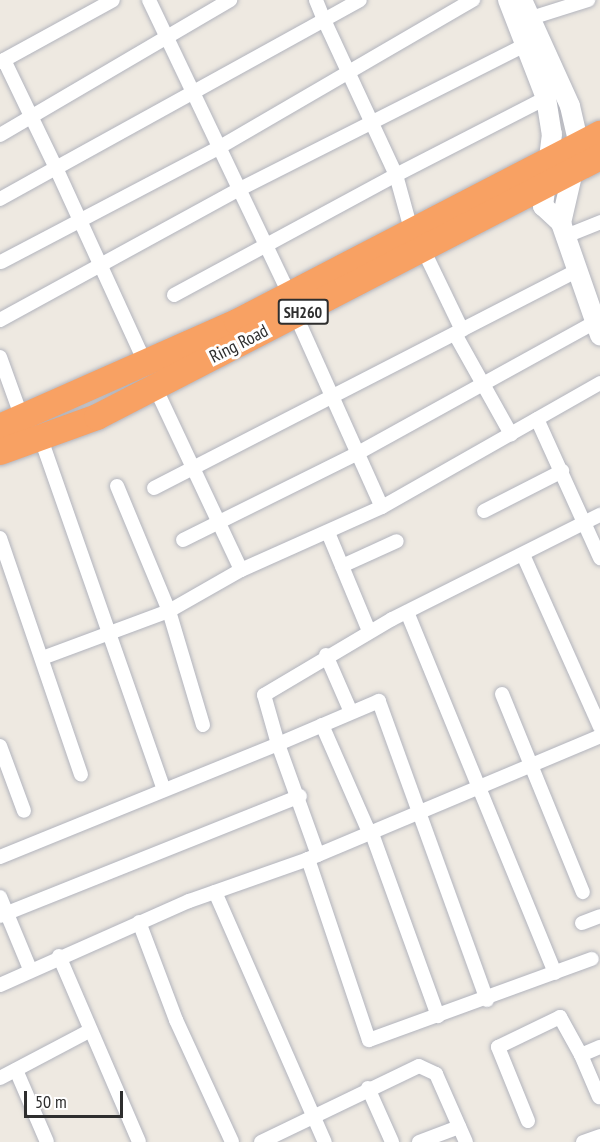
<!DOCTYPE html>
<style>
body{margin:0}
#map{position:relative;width:600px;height:1142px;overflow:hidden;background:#eee9e1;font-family:"PT Sans Narrow",sans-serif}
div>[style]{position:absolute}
.roads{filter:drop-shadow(0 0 2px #b2b4bd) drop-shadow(0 0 2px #b2b4bd)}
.street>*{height:14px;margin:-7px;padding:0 7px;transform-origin:7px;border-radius:7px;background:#fff}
.secondary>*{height:20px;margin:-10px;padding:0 10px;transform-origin:10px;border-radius:10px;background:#fff}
.highway>*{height:26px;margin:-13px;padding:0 13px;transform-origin:13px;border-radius:13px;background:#f8a163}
span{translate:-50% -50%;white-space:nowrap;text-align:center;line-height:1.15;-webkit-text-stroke:6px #fff;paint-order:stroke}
.shield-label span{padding:2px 4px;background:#fff;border:2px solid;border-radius:4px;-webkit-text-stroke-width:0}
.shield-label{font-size:16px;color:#2e2e2e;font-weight:700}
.street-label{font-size:18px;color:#2e2e2e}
.scale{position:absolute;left:24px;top:1091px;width:99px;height:27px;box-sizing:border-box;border:3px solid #2e2e2e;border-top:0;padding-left:8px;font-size:18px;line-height:21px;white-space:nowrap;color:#2e2e2e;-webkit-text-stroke:4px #fff;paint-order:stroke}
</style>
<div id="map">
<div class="roads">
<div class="street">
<div style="left:149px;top:0;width:327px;rotate:64.5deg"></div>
<div style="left:531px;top:18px;width:60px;rotate:-17.5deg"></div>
<div style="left:4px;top:60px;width:124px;rotate:-28.8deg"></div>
<div style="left:0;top:62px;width:4px;rotate:-27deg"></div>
<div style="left:4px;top:60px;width:120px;rotate:64.3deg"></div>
<div style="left:56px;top:168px;width:306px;rotate:-28.9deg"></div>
<div style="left:324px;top:20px;width:22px;rotate:-112deg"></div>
<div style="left:0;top:135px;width:267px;rotate:-30.4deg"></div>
<div style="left:0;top:199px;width:64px;rotate:-29deg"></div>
<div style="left:56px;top:168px;width:217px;rotate:65.4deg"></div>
<div style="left:412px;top:233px;width:60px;rotate:-105.4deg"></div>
<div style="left:396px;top:175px;width:169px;rotate:-27.2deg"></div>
<div style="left:566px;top:236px;width:37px;rotate:-22deg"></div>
<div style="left:423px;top:249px;width:90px;rotate:64.3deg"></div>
<div style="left:1px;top:262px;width:247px;rotate:-27.7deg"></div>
<div style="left:220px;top:147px;width:293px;rotate:-30.2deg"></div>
<div style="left:174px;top:295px;width:252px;rotate:-28.4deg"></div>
<div style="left:396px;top:175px;width:171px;rotate:-114.9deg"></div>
<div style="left:324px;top:20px;width:41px;rotate:-29.1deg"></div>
<div style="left:296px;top:316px;width:209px;rotate:65.8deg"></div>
<div style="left:382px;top:507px;width:251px;rotate:-29.6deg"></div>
<div style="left:0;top:320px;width:269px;rotate:-28.7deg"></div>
<div style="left:236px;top:191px;width:326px;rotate:-26.8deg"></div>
<div style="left:455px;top:334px;width:115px;rotate:60.8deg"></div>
<div style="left:0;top:357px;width:65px;rotate:70.2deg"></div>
<div style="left:155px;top:387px;width:202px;rotate:64.8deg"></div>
<div style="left:537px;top:419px;width:153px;rotate:65.6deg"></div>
<div style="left:40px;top:436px;width:373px;rotate:70.7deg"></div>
<div style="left:117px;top:486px;width:135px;rotate:67.4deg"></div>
<div style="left:169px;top:611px;width:119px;rotate:73.4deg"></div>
<div style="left:154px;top:488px;width:478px;rotate:-27.2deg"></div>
<div style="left:484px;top:511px;width:88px;rotate:-27.1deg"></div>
<div style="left:329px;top:535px;width:104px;rotate:67.4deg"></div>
<div style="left:0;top:538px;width:250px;rotate:71.1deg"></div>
<div style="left:183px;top:540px;width:195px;rotate:-26.4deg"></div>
<div style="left:358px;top:453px;width:271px;rotate:-28.9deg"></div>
<div style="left:524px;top:557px;width:186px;rotate:65.9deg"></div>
<div style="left:342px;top:566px;width:60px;rotate:-24.4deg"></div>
<div style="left:407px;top:612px;width:390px;rotate:67.7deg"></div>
<div style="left:326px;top:655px;width:60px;rotate:66.4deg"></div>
<div style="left:45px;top:657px;width:132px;rotate:-20.4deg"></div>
<div style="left:169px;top:611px;width:83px;rotate:-29.7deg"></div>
<div style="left:241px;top:570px;width:154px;rotate:-24.1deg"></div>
<div style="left:502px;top:694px;width:214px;rotate:67.8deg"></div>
<div style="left:322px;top:725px;width:117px;rotate:66.3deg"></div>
<div style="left:0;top:746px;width:69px;rotate:69.7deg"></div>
<div style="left:371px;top:831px;width:197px;rotate:70.1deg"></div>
<div style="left:0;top:857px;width:300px;rotate:-22.1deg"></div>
<div style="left:278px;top:744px;width:118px;rotate:70.2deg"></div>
<div style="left:308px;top:859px;width:191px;rotate:71.4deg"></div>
<div style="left:369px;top:1040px;width:237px;rotate:-20deg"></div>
<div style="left:215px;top:892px;width:273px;rotate:66.3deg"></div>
<div style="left:0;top:897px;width:78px;rotate:67.4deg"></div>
<div style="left:0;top:916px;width:323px;rotate:-21.8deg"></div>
<div style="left:139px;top:922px;width:105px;rotate:69.3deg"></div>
<div style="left:176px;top:1020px;width:134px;rotate:65.3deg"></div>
<div style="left:582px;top:923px;width:19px;rotate:-21deg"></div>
<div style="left:59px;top:956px;width:202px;rotate:66.7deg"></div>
<div style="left:0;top:985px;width:207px;rotate:-24deg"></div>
<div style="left:189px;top:901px;width:126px;rotate:-19.4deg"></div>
<div style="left:308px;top:859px;width:317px;rotate:-22.8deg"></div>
<div style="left:487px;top:1000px;width:318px;rotate:-109.9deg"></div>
<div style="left:379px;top:701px;width:110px;rotate:156.9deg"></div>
<div style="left:278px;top:744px;width:51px;rotate:-105.9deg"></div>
<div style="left:264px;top:695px;width:149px;rotate:-30.7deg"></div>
<div style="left:392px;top:619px;width:233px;rotate:-26.6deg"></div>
<div style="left:581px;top:1055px;width:46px;rotate:66.8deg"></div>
<div style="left:16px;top:1070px;width:78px;rotate:66.7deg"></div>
<div style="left:0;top:1078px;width:101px;rotate:-27.8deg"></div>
<div style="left:368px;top:1088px;width:59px;rotate:66deg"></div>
<div style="left:528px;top:1121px;width:80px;rotate:-112.1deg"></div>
<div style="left:498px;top:1047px;width:69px;rotate:-25.8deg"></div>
<div style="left:560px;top:1017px;width:43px;rotate:61.1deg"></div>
<div style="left:581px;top:1055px;width:21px;rotate:-23deg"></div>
<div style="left:261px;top:1142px;width:175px;rotate:-25.7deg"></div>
<div style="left:419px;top:1066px;width:19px;rotate:25deg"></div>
<div style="left:436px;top:1074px;width:74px;rotate:66.2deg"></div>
<div style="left:419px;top:1142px;width:43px;rotate:-20.6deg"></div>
<div style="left:583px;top:1142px;width:18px;rotate:-19deg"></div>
</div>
<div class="secondary">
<div style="left:508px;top:0;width:105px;rotate:68.8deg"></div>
<div style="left:546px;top:98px;width:36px;rotate:81deg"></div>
<div style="left:552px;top:134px;width:73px;rotate:97.1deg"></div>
<div style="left:543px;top:206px;width:25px;rotate:43deg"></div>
<div style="left:561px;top:223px;width:119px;rotate:70.8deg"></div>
<div style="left:522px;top:0;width:116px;rotate:65.6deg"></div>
<div style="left:570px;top:106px;width:40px;rotate:77deg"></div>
<div style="left:579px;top:145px;width:80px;rotate:103deg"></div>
</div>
<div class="highway">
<div style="left:0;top:427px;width:259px;rotate:-23.9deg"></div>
<div style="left:237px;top:322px;width:409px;rotate:-27.4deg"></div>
<div style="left:0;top:452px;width:103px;rotate:-19.8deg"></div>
<div style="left:97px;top:417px;width:566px;rotate:-27.33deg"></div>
</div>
</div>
<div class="shield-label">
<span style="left:303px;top:312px">SH260</span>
</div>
<div class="street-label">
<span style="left:239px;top:344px;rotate:-27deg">Ring Road</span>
</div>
<div class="scale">50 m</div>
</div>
